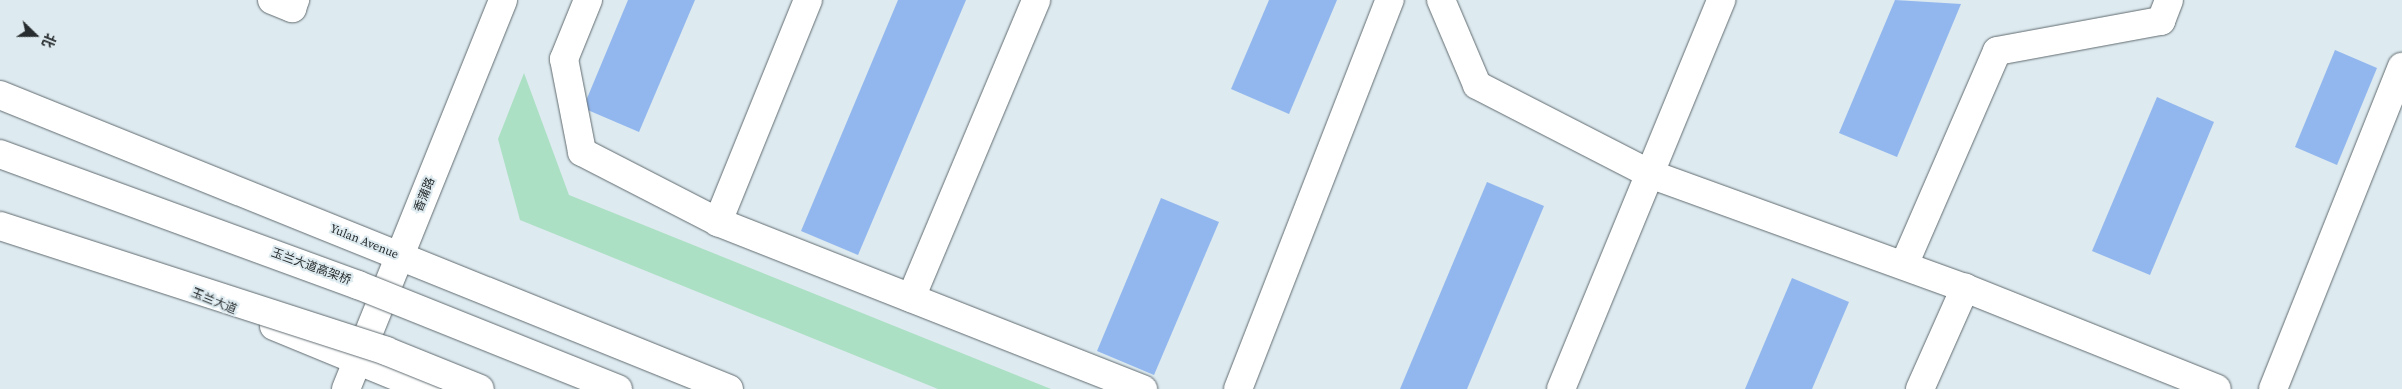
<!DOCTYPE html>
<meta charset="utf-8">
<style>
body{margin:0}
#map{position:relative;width:2402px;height:389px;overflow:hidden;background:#ddeaef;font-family:"Source Serif 4","Noto Sans SC",serif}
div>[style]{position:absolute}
.green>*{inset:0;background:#ace0c4}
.building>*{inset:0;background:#92b7ee}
.roads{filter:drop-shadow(0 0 1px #606b70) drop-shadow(0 0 1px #606b70)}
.minor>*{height:28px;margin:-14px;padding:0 14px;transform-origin:14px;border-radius:14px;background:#fff}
.major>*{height:28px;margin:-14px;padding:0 14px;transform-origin:14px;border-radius:14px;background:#fff}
.bridges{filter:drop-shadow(0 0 1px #606b70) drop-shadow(0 0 1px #606b70)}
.major-bridge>*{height:28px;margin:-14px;padding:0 14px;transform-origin:14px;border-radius:14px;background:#fff}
span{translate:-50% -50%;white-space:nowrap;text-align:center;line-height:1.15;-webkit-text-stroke:4px #ddeaef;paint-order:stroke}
.street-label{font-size:12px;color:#272c2e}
.north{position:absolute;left:10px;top:10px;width:50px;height:50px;-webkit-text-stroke:4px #ddeaef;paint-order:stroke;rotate:112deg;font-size:14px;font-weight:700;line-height:20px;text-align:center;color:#272c2e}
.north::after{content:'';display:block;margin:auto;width:18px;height:22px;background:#272c2e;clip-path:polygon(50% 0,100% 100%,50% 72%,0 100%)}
</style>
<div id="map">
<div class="green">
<div style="clip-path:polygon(524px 73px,569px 195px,1051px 389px,938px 389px,520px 220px,498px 139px)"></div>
</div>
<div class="building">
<div style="clip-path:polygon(628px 0,695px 0,639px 132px,583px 108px)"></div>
<div style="clip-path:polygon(898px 0,966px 0,858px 255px,801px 231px)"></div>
<div style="clip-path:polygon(1269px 0,1337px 0,1289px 114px,1231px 89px)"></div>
<div style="clip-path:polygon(1895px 0,1961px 4px,1897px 157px,1839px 133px)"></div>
<div style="clip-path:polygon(2335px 50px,2377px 68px,2337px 165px,2295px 147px)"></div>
<div style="clip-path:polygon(2157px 97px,2214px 122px,2150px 275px,2092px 251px)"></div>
<div style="clip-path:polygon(1487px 182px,1544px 206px,1467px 389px,1400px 389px)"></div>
<div style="clip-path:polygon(1161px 198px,1219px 222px,1154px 375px,1097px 351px)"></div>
<div style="clip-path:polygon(1792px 278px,1849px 302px,1812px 389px,1745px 389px)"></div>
</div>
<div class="roads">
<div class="minor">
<div style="left:272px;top:0;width:22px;rotate:22deg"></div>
<div style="left:292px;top:8px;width:9px;rotate:-69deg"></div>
<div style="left:588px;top:0;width:64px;rotate:112.1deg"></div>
<div style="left:564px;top:59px;width:95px;rotate:79deg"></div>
<div style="left:582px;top:152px;width:153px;rotate:27.2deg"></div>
<div style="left:808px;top:0;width:240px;rotate:112.1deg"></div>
<div style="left:718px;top:222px;width:457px;rotate:21.5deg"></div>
<div style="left:1441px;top:0;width:92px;rotate:67deg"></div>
<div style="left:1477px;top:85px;width:195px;rotate:27.2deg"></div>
<div style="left:1650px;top:174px;width:335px;rotate:19.9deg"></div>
<div style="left:1904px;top:265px;width:233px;rotate:-66.5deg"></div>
<div style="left:1997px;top:51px;width:167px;rotate:-10.4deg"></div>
<div style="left:2161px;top:21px;width:22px;rotate:-69deg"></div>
<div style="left:911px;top:298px;width:323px;rotate:-67.2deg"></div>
<div style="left:346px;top:389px;width:419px;rotate:-68deg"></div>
<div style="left:1238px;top:389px;width:418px;rotate:-68.7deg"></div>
<div style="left:1561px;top:389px;width:421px;rotate:-67.6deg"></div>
<div style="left:1920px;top:389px;width:111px;rotate:-66deg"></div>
<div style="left:1965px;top:288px;width:271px;rotate:21.8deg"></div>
<div style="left:2273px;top:389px;width:347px;rotate:-68.2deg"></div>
</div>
<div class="major">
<div style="left:0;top:95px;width:786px;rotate:21.96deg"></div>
<div style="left:274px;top:326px;width:165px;rotate:22.4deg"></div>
</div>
</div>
<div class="bridges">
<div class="major-bridge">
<div style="left:0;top:154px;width:381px;rotate:20.1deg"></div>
<div style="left:358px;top:285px;width:280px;rotate:21.8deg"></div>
<div style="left:0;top:226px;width:406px;rotate:17.9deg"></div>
<div style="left:386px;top:351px;width:101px;rotate:22deg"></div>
</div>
</div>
<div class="street-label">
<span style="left:425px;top:195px;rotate:-68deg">香蒲路</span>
<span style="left:364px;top:242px;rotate:22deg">Yulan Avenue</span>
<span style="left:311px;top:267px;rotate:20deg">玉兰大道高架桥</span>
<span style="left:214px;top:302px;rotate:22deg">玉兰大道</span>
</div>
<div class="north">北</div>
</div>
